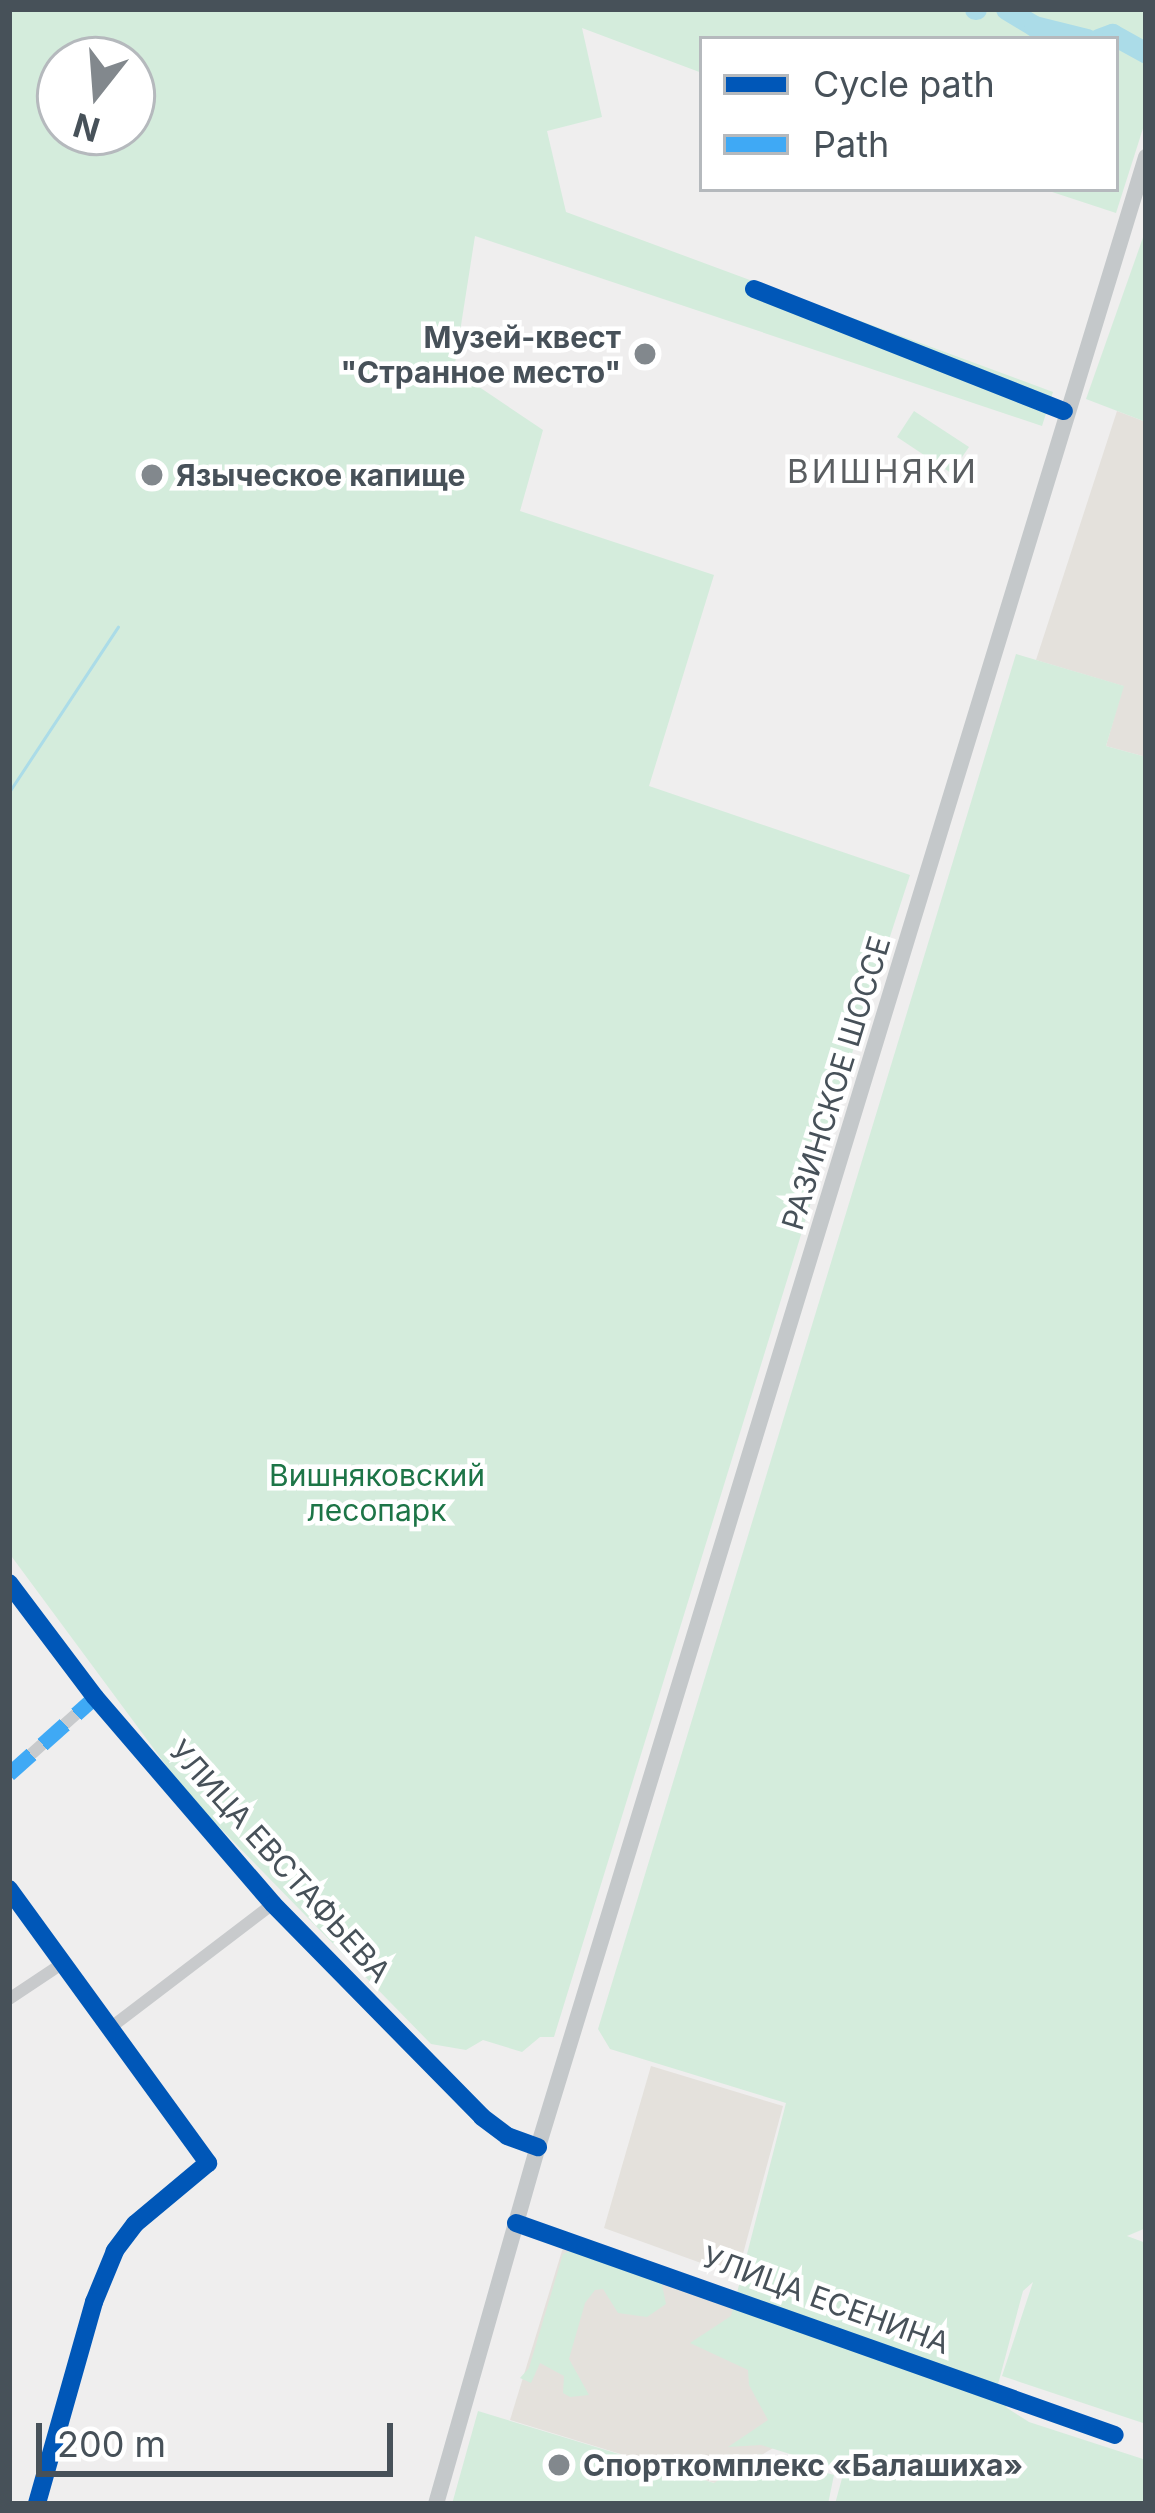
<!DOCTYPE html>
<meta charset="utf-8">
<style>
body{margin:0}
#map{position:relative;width:1155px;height:2513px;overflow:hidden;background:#efeeee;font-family:Inter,sans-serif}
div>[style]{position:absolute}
.commercial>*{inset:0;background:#e4e1dc}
.green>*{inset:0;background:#d4ecdc}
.stream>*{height:3px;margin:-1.5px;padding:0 1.5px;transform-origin:1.5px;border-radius:1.5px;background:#abdce8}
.river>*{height:21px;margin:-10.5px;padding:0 10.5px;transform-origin:10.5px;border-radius:10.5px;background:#abdce8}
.minor>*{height:12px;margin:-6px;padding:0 6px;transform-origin:6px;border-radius:6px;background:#c8cacc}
.major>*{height:16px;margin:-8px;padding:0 8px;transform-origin:8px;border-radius:8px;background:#c4c8ca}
.quiet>*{height:15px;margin-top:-7.5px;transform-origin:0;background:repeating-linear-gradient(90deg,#3fa9f5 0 30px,transparent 0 45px)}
.cycleway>*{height:18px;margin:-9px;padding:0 9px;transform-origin:9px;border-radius:9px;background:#0057b8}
.dots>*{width:33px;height:33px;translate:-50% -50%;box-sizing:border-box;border:6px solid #fff;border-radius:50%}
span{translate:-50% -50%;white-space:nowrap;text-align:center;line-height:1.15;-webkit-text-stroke:9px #fff;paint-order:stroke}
.poi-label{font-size:30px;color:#475159;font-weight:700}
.right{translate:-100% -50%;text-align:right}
.left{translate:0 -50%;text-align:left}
.street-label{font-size:30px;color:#475159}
.park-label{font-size:30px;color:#1d7547}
.neighbourhood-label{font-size:33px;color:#5a5e61;letter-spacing:3px}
.frame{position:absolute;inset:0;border:12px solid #475159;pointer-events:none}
.legend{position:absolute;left:699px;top:36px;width:420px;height:156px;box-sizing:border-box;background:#fff;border:3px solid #b5b9bd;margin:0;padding:15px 21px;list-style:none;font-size:36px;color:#475159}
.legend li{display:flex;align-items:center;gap:24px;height:60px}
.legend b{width:60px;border:3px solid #b5b9bd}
.north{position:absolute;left:36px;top:36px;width:120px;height:120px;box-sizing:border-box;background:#fff;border:3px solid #b5b9bd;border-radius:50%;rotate:197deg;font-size:33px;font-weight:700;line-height:48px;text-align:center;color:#475159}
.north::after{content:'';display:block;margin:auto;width:42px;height:54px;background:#82888d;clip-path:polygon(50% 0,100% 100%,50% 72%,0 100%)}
.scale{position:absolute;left:36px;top:2423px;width:357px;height:54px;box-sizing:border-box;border:6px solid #475159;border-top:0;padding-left:15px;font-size:36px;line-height:42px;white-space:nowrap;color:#475159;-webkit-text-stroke:9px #fff;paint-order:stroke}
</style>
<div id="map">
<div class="commercial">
<div style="clip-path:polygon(1117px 411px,1146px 422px,1146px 757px,1106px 746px,1123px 686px,1036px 660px)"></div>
<div style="clip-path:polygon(651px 2066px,783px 2106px,737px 2276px,604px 2228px)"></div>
<div style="clip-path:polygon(565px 2241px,827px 2339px,783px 2442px,715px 2483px,510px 2420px)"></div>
</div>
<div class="green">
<div style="clip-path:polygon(evenodd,9px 9px,1146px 9px,1146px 119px,1116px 213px,1043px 189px,1116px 189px,1116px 39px,702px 39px,702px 73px,582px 28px,602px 117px,547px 131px,566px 212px,1053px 392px,1042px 426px,475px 236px,454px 370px,543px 430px,520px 511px,714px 575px,649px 786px,910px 875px,805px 1198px,812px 1199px,554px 2037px,540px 2037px,522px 2052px,483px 2040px,466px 2050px,431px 2044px,188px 1795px,9px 1553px,9px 9px,60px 60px,132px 60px,132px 132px,60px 132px,60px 60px)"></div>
<div style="clip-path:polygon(1146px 229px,1146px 422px,1086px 399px)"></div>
<div style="clip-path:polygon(914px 411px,969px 447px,951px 473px,897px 437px)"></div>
<div style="clip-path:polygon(1016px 654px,1124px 686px,1106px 746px,1146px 757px,1146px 2228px,1127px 2236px,1146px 2243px,1146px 2424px,1002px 2376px,1033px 2282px,1023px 2291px,997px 2388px,1007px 2408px,1029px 2422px,1146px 2460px,1146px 2504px,835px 2504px,844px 2471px,761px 2445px,728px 2447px,768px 2420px,749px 2385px,748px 2370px,690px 2343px,731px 2316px,786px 2103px,610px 2049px,598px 2029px)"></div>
<div style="clip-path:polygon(578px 2247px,661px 2280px,666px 2304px,647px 2317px,618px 2313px,603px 2289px,595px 2290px,585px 2303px,569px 2359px,589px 2395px,570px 2397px,563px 2393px,564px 2376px,540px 2363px,531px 2383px,520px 2378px,529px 2368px,563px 2254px)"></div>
<div style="clip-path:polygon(478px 2411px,714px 2483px,760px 2454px,834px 2475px,828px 2504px,452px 2504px)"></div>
</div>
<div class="stream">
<div style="left:9px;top:792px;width:198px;rotate:-56.6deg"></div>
</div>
<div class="river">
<div style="left:975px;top:9px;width:1px"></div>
<div style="left:1006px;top:9px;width:33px;rotate:31deg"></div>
<div style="left:1034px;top:26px;width:55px;rotate:13.8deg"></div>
<div style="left:1098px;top:39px;width:15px;rotate:-20deg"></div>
<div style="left:1112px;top:34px;width:39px;rotate:29deg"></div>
</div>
<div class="minor">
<div style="left:754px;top:289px;width:333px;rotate:21.5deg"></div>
<div style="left:9px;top:1583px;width:143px;rotate:53deg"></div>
<div style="left:95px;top:1697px;width:273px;rotate:49.3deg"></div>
<div style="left:273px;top:1904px;width:298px;rotate:45.5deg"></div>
<div style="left:482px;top:2117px;width:31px;rotate:37deg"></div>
<div style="left:507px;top:2136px;width:33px;rotate:20deg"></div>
<div style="left:9px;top:1774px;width:115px;rotate:-41.8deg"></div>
<div style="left:9px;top:1889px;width:339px;rotate:54deg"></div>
<div style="left:208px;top:2163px;width:95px;rotate:140.1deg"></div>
<div style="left:135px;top:2224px;width:34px;rotate:127deg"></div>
<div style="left:115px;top:2251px;width:55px;rotate:112.4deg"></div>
<div style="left:94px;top:2302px;width:210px;rotate:105.8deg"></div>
<div style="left:9px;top:1999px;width:65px;rotate:-33.7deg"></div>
<div style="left:110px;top:2028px;width:205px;rotate:-37.3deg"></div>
<div style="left:516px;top:2223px;width:635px;rotate:19.49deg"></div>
</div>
<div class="major">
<div style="left:436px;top:2504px;width:371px;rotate:-74.1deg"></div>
<div style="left:538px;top:2147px;width:2081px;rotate:-73.01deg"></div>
</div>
<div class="quiet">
<div style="left:9px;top:1774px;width:115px;rotate:-41.8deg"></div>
</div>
<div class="cycleway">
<div style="left:754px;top:289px;width:333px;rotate:21.5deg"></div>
<div style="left:9px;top:1583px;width:143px;rotate:53deg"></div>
<div style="left:95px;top:1697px;width:273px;rotate:49.3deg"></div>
<div style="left:273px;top:1904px;width:298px;rotate:45.5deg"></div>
<div style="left:482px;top:2117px;width:31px;rotate:37deg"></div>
<div style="left:507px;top:2136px;width:33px;rotate:20deg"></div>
<div style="left:9px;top:1889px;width:339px;rotate:54deg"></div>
<div style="left:208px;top:2163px;width:95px;rotate:140.1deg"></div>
<div style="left:135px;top:2224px;width:34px;rotate:127deg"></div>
<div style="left:115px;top:2251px;width:55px;rotate:112.4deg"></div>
<div style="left:94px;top:2302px;width:210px;rotate:105.8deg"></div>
<div style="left:516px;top:2223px;width:635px;rotate:19.49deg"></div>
</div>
<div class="dots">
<div style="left:645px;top:354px;background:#82888d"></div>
<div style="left:152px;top:475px;background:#82888d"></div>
<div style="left:559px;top:2465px;background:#82888d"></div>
</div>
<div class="poi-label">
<span class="right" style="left:621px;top:354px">Музей-квест<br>"Странное место"</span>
<span class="left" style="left:176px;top:475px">Языческое капище</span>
<span class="left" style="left:583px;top:2465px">Спорткомплекс «Балашиха»</span>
</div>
<div class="street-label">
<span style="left:836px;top:1083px;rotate:-73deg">РАЗИНСКОЕ ШОССЕ</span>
<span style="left:280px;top:1861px;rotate:48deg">УЛИЦА ЕВСТАФЬЕВА</span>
<span style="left:826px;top:2300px;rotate:20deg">УЛИЦА ЕСЕНИНА</span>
</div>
<div class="park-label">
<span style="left:377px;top:1492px">Вишняковский<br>лесопарк</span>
</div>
<div class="neighbourhood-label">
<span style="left:883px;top:472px">ВИШНЯКИ</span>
</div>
<div class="frame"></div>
<ul class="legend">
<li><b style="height:15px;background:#0057b8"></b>Cycle path</li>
<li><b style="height:15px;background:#3fa9f5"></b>Path</li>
</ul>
<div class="north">N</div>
<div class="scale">200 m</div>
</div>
